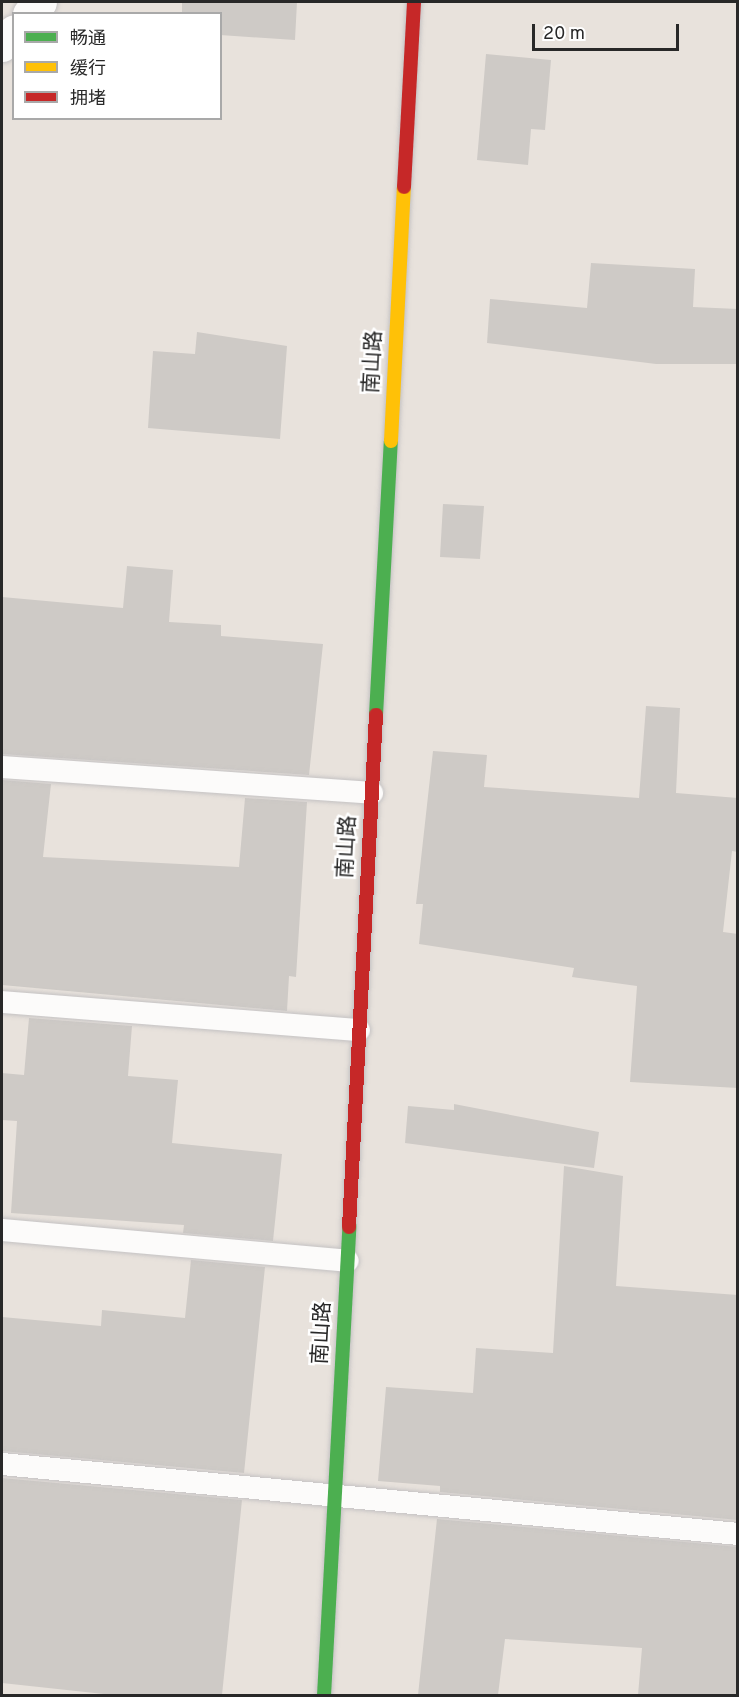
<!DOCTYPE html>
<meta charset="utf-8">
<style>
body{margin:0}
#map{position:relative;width:739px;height:1697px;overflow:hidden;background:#e8e2dc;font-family:Overpass,"Noto Sans SC",sans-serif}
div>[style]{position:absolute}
.building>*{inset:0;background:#cecac6}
.roads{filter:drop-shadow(0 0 2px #c4c2c3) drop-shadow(0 0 2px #c4c2c3)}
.lane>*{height:22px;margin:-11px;padding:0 11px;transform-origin:11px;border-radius:11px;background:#fcfbfa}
.street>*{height:33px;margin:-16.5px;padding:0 16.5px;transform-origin:16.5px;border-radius:16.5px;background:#fcfbfa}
.fast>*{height:14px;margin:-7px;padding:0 7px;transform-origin:7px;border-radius:7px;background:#4caf50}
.slow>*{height:14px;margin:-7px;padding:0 7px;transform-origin:7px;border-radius:7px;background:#ffc107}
.jam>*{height:14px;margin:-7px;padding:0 7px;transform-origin:7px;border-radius:7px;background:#c62828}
span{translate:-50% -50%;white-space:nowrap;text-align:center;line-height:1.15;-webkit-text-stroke:5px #fff;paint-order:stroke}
.street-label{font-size:21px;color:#282828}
.frame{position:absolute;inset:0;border:3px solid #282828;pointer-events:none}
.legend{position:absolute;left:12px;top:12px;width:210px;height:108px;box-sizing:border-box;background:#fff;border:2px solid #a9a9a9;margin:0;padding:8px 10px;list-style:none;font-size:18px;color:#282828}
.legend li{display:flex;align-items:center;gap:12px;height:30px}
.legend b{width:30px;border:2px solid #a9a9a9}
.scale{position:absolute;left:532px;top:24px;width:147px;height:27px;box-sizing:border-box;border:3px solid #282828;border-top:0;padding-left:8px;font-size:18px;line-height:21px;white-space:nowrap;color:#282828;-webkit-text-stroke:4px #fff;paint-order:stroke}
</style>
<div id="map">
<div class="building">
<div style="clip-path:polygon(182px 2px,297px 2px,295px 40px,220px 35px,220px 14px,182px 14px)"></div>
<div style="clip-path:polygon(486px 54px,551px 60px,545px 130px,531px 129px,528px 165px,477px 160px)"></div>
<div style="clip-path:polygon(591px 263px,695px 269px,693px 307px,738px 309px,738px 364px,656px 364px,487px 343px,490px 299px,587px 308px)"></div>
<div style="clip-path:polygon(197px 332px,287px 346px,280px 439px,148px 428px,153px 351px,195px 354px)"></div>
<div style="clip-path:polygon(443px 504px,484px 506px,480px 559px,440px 557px)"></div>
<div style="clip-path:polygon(127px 566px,173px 570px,169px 622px,221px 625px,221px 636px,323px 644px,309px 775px,2px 754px,2px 597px,123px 608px)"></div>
<div style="clip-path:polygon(646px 706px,680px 708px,676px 793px,738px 798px,738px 852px,732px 851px,723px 932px,738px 934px,738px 1088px,630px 1082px,637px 986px,572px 977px,574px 968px,419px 944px,423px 904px,416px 904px,433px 751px,487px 755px,484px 787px,639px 798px)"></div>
<div style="clip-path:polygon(2px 780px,51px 784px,43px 857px,239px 867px,245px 798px,307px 802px,296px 977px,289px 976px,287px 1011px,2px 985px)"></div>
<div style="clip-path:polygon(29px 1018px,132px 1026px,128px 1076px,178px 1080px,172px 1143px,282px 1154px,273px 1241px,183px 1233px,184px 1225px,11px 1213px,17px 1121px,2px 1120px,2px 1073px,24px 1075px)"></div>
<div style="clip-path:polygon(454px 1104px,599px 1132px,594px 1168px,405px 1143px,408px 1106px,454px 1110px)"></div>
<div style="clip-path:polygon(564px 1166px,623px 1176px,616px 1286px,738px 1295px,738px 1520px,440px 1492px,440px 1486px,378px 1481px,386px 1387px,473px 1393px,476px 1348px,553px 1353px)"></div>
<div style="clip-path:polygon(191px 1260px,265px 1267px,244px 1473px,2px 1451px,2px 1317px,101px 1326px,102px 1310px,185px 1318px)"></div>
<div style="clip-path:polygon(2px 1478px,242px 1500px,222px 1695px,113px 1695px,2px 1683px)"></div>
<div style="clip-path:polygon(437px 1519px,738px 1547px,738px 1695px,638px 1695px,642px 1648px,505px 1639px,498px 1695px,418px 1695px)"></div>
</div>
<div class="roads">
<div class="lane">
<div style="left:2px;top:767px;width:371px;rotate:4deg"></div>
<div style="left:2px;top:1002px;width:358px;rotate:4.5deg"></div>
<div style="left:2px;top:1230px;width:347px;rotate:5.1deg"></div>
<div style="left:2px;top:1464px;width:739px;rotate:5.43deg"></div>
</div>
<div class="street">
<div style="left:29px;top:14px;width:16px;rotate:-47deg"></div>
<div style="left:2px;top:45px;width:18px;rotate:-49deg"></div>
</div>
<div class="fast">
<div style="left:376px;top:715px;width:274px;rotate:-86.9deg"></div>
<div style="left:324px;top:1696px;width:470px;rotate:-86.9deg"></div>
</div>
<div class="slow">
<div style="left:391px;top:441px;width:254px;rotate:-87.1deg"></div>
</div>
<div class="jam">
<div style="left:404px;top:187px;width:185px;rotate:-86.9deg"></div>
<div style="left:349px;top:1227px;width:513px;rotate:-86.98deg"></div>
</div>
</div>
<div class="street-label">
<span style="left:374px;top:362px;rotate:-87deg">南山路</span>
<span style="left:348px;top:847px;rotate:-87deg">南山路</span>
<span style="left:323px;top:1333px;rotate:-87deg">南山路</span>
</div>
<div class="frame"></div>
<ul class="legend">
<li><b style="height:8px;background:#4caf50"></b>畅通</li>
<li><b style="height:8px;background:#ffc107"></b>缓行</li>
<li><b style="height:8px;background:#c62828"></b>拥堵</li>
</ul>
<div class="scale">20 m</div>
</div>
